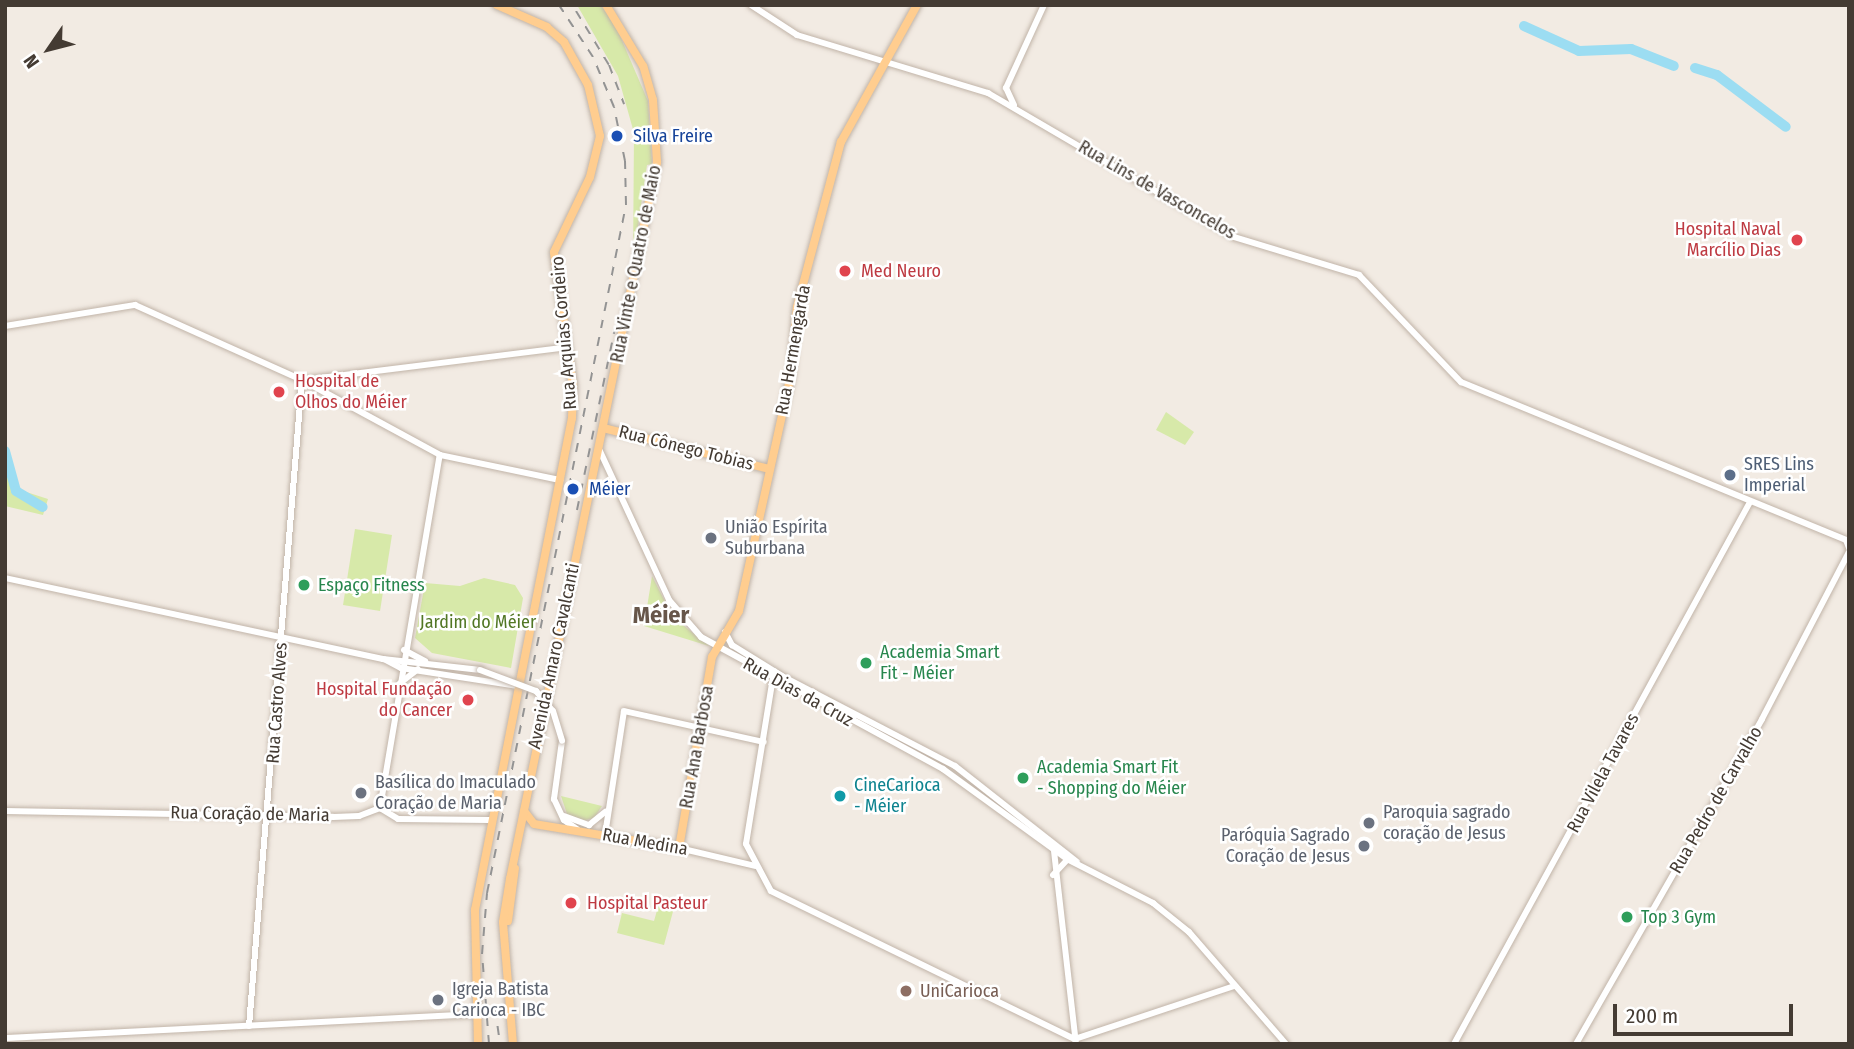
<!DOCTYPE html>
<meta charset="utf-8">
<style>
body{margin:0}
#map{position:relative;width:1854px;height:1049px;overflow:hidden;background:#f2ebe3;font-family:"Fira Sans Condensed",sans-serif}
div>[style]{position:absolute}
.green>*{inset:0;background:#d7e9a9}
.river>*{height:10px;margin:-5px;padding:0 5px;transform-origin:5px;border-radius:5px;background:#9cddf2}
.roads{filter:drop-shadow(0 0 2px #c1b4a8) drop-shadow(0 0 2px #c1b4a8)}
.minor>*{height:6px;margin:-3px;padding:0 3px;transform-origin:3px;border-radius:3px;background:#fff}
.major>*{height:8px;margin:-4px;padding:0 4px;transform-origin:4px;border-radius:4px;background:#ffcd8f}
.rail>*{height:2px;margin-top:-1px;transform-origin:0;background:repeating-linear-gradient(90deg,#939393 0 9px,transparent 0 18px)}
.bridges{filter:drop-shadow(0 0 2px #c1b4a8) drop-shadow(0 0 2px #c1b4a8)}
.minor-bridge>*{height:6px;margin:-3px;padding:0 3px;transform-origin:3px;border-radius:3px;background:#fff}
.dots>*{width:19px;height:19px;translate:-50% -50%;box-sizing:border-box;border:4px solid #fff;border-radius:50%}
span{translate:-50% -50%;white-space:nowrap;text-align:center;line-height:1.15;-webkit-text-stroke:5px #fff;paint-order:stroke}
.transit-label{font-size:18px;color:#164399}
.left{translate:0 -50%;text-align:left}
.street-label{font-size:18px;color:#443b33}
.health-label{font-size:18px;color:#be3a42}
.right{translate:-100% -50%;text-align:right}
.service-label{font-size:18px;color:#4e5e75}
.worship-label{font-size:18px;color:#5b616d}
.leisure-label{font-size:18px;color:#27864d}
.park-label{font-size:18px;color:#527725}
.culture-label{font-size:18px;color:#0d838f}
.education-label{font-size:18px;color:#785e54}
.district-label{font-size:24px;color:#67564a;font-weight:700}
.frame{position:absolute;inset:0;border:7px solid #443b33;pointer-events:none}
.north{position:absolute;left:14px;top:14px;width:70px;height:70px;-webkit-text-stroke:5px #fff;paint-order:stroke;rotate:235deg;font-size:19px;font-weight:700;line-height:28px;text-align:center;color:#443b33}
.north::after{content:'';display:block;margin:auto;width:24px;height:32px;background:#443b33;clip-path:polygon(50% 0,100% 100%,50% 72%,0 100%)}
.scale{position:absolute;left:1613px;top:1004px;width:180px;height:32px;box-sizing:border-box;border:4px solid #443b33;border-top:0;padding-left:9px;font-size:21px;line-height:24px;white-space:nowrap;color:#443b33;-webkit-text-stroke:5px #fff;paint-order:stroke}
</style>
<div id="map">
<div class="green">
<div style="clip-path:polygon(577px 5px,600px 5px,614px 22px,648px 101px,652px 164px,647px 165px,633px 260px,634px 133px,618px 76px)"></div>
<div style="clip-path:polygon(1166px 412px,1194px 432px,1185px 445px,1156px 430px)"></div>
<div style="clip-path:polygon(11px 463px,17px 489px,48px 499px,43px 515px,5px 506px,5px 465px)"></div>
<div style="clip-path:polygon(355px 529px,392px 535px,380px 611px,343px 605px)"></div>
<div style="clip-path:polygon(652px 576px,673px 617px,709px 646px,644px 626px)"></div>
<div style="clip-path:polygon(484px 578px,515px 585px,523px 598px,511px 668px,432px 653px,415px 638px,425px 583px,460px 586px)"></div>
<div style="clip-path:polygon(561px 796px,602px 806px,594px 818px,582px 821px,567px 814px)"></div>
<div style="clip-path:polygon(660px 900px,675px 904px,664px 945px,617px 933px,622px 913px,654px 921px)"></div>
</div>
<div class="river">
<div style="left:1524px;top:26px;width:60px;rotate:24.4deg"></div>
<div style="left:1579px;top:51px;width:52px;rotate:-2.2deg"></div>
<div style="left:1631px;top:49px;width:46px;rotate:21.6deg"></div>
<div style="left:1695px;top:68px;width:23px;rotate:18deg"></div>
<div style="left:1717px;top:75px;width:86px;rotate:37deg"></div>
<div style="left:5px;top:451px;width:41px;rotate:74.6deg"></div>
<div style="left:16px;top:491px;width:31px;rotate:31deg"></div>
</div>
<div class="roads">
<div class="minor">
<div style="left:751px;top:5px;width:55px;rotate:33.1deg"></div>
<div style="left:797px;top:35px;width:200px;rotate:16.9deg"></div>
<div style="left:988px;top:93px;width:285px;rotate:30.3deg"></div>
<div style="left:1234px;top:237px;width:131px;rotate:16.9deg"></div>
<div style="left:1359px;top:275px;width:148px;rotate:46.4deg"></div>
<div style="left:1461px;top:382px;width:416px;rotate:22.3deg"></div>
<div style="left:1846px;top:540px;width:9px;rotate:69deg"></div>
<div style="left:1014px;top:105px;width:19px;rotate:-115deg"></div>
<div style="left:1006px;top:88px;width:91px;rotate:-65.4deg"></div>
<div style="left:5px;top:326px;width:132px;rotate:-9.2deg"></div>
<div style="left:135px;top:305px;width:183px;rotate:24.2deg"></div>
<div style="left:302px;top:380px;width:157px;rotate:28.5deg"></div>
<div style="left:440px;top:455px;width:123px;rotate:11.8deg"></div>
<div style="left:304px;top:380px;width:266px;rotate:-7.1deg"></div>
<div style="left:599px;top:449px;width:166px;rotate:65.1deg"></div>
<div style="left:669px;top:600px;width:49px;rotate:49.1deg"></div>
<div style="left:701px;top:637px;width:276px;rotate:28.6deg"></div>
<div style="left:943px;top:769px;width:153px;rotate:36deg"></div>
<div style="left:1067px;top:859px;width:97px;rotate:27.1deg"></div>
<div style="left:1153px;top:903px;width:46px;rotate:38.9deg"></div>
<div style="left:1189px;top:932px;width:148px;rotate:49.1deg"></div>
<div style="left:5px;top:578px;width:387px;rotate:12.1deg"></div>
<div style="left:383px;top:659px;width:98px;rotate:6.5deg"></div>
<div style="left:725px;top:632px;width:15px;rotate:62deg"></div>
<div style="left:732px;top:645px;width:59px;rotate:31.8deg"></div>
<div style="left:782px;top:676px;width:195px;rotate:27.5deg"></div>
<div style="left:955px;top:766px;width:155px;rotate:38.2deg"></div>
<div style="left:404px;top:650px;width:24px;rotate:28deg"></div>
<div style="left:386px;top:660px;width:17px;rotate:28deg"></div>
<div style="left:401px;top:668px;width:117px;rotate:8.8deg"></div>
<div style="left:774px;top:671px;width:175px;rotate:99.2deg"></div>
<div style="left:746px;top:844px;width:53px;rotate:62deg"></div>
<div style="left:771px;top:891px;width:338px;rotate:26deg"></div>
<div style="left:1075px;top:1039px;width:168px;rotate:-18.4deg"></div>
<div style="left:399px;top:684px;width:24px;rotate:-38deg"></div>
<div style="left:562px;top:741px;width:59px;rotate:97.9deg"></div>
<div style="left:554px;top:799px;width:23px;rotate:65deg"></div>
<div style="left:564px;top:820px;width:16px;rotate:35deg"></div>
<div style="left:380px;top:808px;width:358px;rotate:-80.4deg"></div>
<div style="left:380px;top:808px;width:21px;rotate:31deg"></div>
<div style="left:398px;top:819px;width:91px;rotate:0.6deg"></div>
<div style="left:5px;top:811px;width:328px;rotate:1deg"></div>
<div style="left:333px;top:817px;width:26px;rotate:-2deg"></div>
<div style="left:359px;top:816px;width:22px;rotate:-21deg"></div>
<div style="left:564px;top:816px;width:27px;rotate:20deg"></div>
<div style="left:589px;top:825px;width:21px;rotate:-39deg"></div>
<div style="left:605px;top:835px;width:125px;rotate:-81.3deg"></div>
<div style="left:624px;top:711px;width:143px;rotate:12.5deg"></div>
<div style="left:679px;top:848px;width:78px;rotate:13.3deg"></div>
<div style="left:1054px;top:851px;width:194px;rotate:83.5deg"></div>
<div style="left:1053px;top:875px;width:23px;rotate:-47deg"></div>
<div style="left:249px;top:1026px;width:648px;rotate:-85.31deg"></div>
<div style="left:5px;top:1038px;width:470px;rotate:-2.9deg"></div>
<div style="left:1454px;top:1044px;width:618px;rotate:-61.36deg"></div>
<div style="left:1576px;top:1044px;width:374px;rotate:-60.2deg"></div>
<div style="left:1762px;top:719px;width:188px;rotate:-62.5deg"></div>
</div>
<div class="major">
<div style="left:603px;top:428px;width:172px;rotate:13.8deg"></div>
<div style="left:524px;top:811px;width:16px;rotate:52deg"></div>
<div style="left:534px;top:824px;width:147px;rotate:9.4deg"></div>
<div style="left:679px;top:848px;width:194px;rotate:-80.2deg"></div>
<div style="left:712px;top:657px;width:53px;rotate:-59.6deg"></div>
<div style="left:739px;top:611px;width:242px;rotate:-77.6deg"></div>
<div style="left:791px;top:375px;width:68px;rotate:-85deg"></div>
<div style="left:797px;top:307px;width:171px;rotate:-75.1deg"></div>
<div style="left:841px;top:142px;width:157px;rotate:-61deg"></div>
<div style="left:508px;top:921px;width:53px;rotate:-82.5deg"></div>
<div style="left:478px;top:1044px;width:134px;rotate:-91.3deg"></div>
<div style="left:475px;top:910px;width:501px;rotate:-78.85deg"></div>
<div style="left:572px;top:418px;width:32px;rotate:-88deg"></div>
<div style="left:573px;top:386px;width:135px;rotate:-98.1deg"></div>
<div style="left:554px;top:252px;width:83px;rotate:-64.4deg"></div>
<div style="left:590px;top:177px;width:42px;rotate:-76.3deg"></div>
<div style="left:600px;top:136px;width:52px;rotate:-103.2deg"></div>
<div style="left:588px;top:85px;width:49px;rotate:-119.2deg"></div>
<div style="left:564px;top:42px;width:23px;rotate:-139deg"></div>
<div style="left:547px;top:27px;width:55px;rotate:-156.3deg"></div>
<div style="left:513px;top:1044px;width:122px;rotate:-94.7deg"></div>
<div style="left:503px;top:922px;width:44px;rotate:-80.8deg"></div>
<div style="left:510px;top:879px;width:732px;rotate:-78.41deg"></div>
<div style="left:657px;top:162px;width:62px;rotate:-93.7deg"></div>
<div style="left:653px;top:100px;width:35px;rotate:-106deg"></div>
<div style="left:643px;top:66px;width:71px;rotate:-121.2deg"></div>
</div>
</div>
<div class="rail">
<div style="left:576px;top:11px;width:63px;rotate:58.6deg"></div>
<div style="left:609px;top:65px;width:42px;rotate:69deg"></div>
<div style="left:577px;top:510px;width:186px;rotate:-78.2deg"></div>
<div style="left:495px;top:1008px;width:36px;rotate:82deg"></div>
<div style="left:489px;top:1044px;width:90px;rotate:-94.4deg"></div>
<div style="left:482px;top:954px;width:61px;rotate:-85.3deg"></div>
<div style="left:487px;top:893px;width:702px;rotate:-78.58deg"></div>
<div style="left:626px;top:205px;width:44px;rotate:-91.3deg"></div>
<div style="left:625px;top:161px;width:55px;rotate:-101.5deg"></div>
<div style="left:614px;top:107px;width:54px;rotate:-112.8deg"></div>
<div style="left:593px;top:57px;width:62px;rotate:-123.2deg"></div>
</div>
<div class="bridges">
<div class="minor-bridge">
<div style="left:480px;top:670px;width:60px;rotate:20.6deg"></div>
<div style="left:536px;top:691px;width:26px;rotate:50deg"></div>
<div style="left:553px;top:711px;width:31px;rotate:73deg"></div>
</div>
</div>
<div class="dots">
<div style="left:617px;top:136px;background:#1a4fb4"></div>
<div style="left:1797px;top:240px;background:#e0444e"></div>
<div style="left:845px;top:271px;background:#e0444e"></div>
<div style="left:279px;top:392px;background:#e0444e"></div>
<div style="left:1730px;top:475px;background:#5c6f8a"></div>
<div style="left:573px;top:489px;background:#1a4fb4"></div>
<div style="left:711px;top:538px;background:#6b7280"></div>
<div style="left:304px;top:585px;background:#2e9e5b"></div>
<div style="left:866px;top:663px;background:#2e9e5b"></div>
<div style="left:468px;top:700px;background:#e0444e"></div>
<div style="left:1023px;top:778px;background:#2e9e5b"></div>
<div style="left:361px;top:793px;background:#6b7280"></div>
<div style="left:840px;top:796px;background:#0f9aa8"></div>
<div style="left:1369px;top:823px;background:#6b7280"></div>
<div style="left:1364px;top:846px;background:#6b7280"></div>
<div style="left:571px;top:903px;background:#e0444e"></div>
<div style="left:1627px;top:917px;background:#2e9e5b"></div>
<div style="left:906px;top:991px;background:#8d6e63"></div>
<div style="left:438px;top:1000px;background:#6b7280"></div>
</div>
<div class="transit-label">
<span class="left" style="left:633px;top:136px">Silva Freire</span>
<span class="left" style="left:589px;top:489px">Méier</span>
</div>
<div class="street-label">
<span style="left:1157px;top:190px;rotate:30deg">Rua Lins de Vasconcelos</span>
<span style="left:636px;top:264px;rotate:-79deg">Rua Vinte e Quatro de Maio</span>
<span style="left:564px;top:333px;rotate:-95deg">Rua Arquias Cordeiro</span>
<span style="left:793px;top:350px;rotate:-80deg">Rua Hermengarda</span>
<span style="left:686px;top:448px;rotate:14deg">Rua Cônego Tobias</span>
<span style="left:554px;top:656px;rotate:-78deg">Avenida Amaro Cavalcanti</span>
<span style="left:798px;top:692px;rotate:29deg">Rua Dias da Cruz</span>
<span style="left:277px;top:703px;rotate:-86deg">Rua Castro Alves</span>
<span style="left:697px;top:747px;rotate:-80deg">Rua Ana Barbosa</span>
<span style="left:1603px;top:773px;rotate:-62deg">Rua Vilela Tavares</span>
<span style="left:1716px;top:800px;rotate:-60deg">Rua Pedro de Carvalho</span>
<span style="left:250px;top:814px;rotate:1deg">Rua Coração de Maria</span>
<span style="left:645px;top:842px;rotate:10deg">Rua Medina</span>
</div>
<div class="health-label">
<span class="right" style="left:1781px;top:240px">Hospital Naval<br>Marcílio Dias</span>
<span class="left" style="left:861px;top:271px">Med Neuro</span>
<span class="left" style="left:295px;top:392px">Hospital de<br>Olhos do Méier</span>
<span class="right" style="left:452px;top:700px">Hospital Fundação<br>do Cancer</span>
<span class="left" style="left:587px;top:903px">Hospital Pasteur</span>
</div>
<div class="service-label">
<span class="left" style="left:1744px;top:475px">SRES Lins<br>Imperial</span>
</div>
<div class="worship-label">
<span class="left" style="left:725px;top:538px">União Espírita<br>Suburbana</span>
<span class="left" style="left:375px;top:793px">Basílica do Imaculado<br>Coração de Maria</span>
<span class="left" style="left:1383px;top:823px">Paroquia sagrado<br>coração de Jesus</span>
<span class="right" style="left:1350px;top:846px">Paróquia Sagrado<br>Coração de Jesus</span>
<span class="left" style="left:452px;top:1000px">Igreja Batista<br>Carioca - IBC</span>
</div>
<div class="leisure-label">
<span class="left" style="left:318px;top:585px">Espaço Fitness</span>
<span class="left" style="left:880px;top:663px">Academia Smart<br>Fit - Méier</span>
<span class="left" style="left:1037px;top:778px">Academia Smart Fit<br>- Shopping do Méier</span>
<span class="left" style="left:1641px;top:917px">Top 3 Gym</span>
</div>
<div class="park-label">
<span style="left:478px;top:622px">Jardim do Méier</span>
</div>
<div class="culture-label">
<span class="left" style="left:854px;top:796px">CineCarioca<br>- Méier</span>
</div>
<div class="education-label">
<span class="left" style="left:920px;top:991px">UniCarioca</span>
</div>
<div class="district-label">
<span style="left:661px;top:616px">Méier</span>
</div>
<div class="frame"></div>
<div class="north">N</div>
<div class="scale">200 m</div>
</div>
